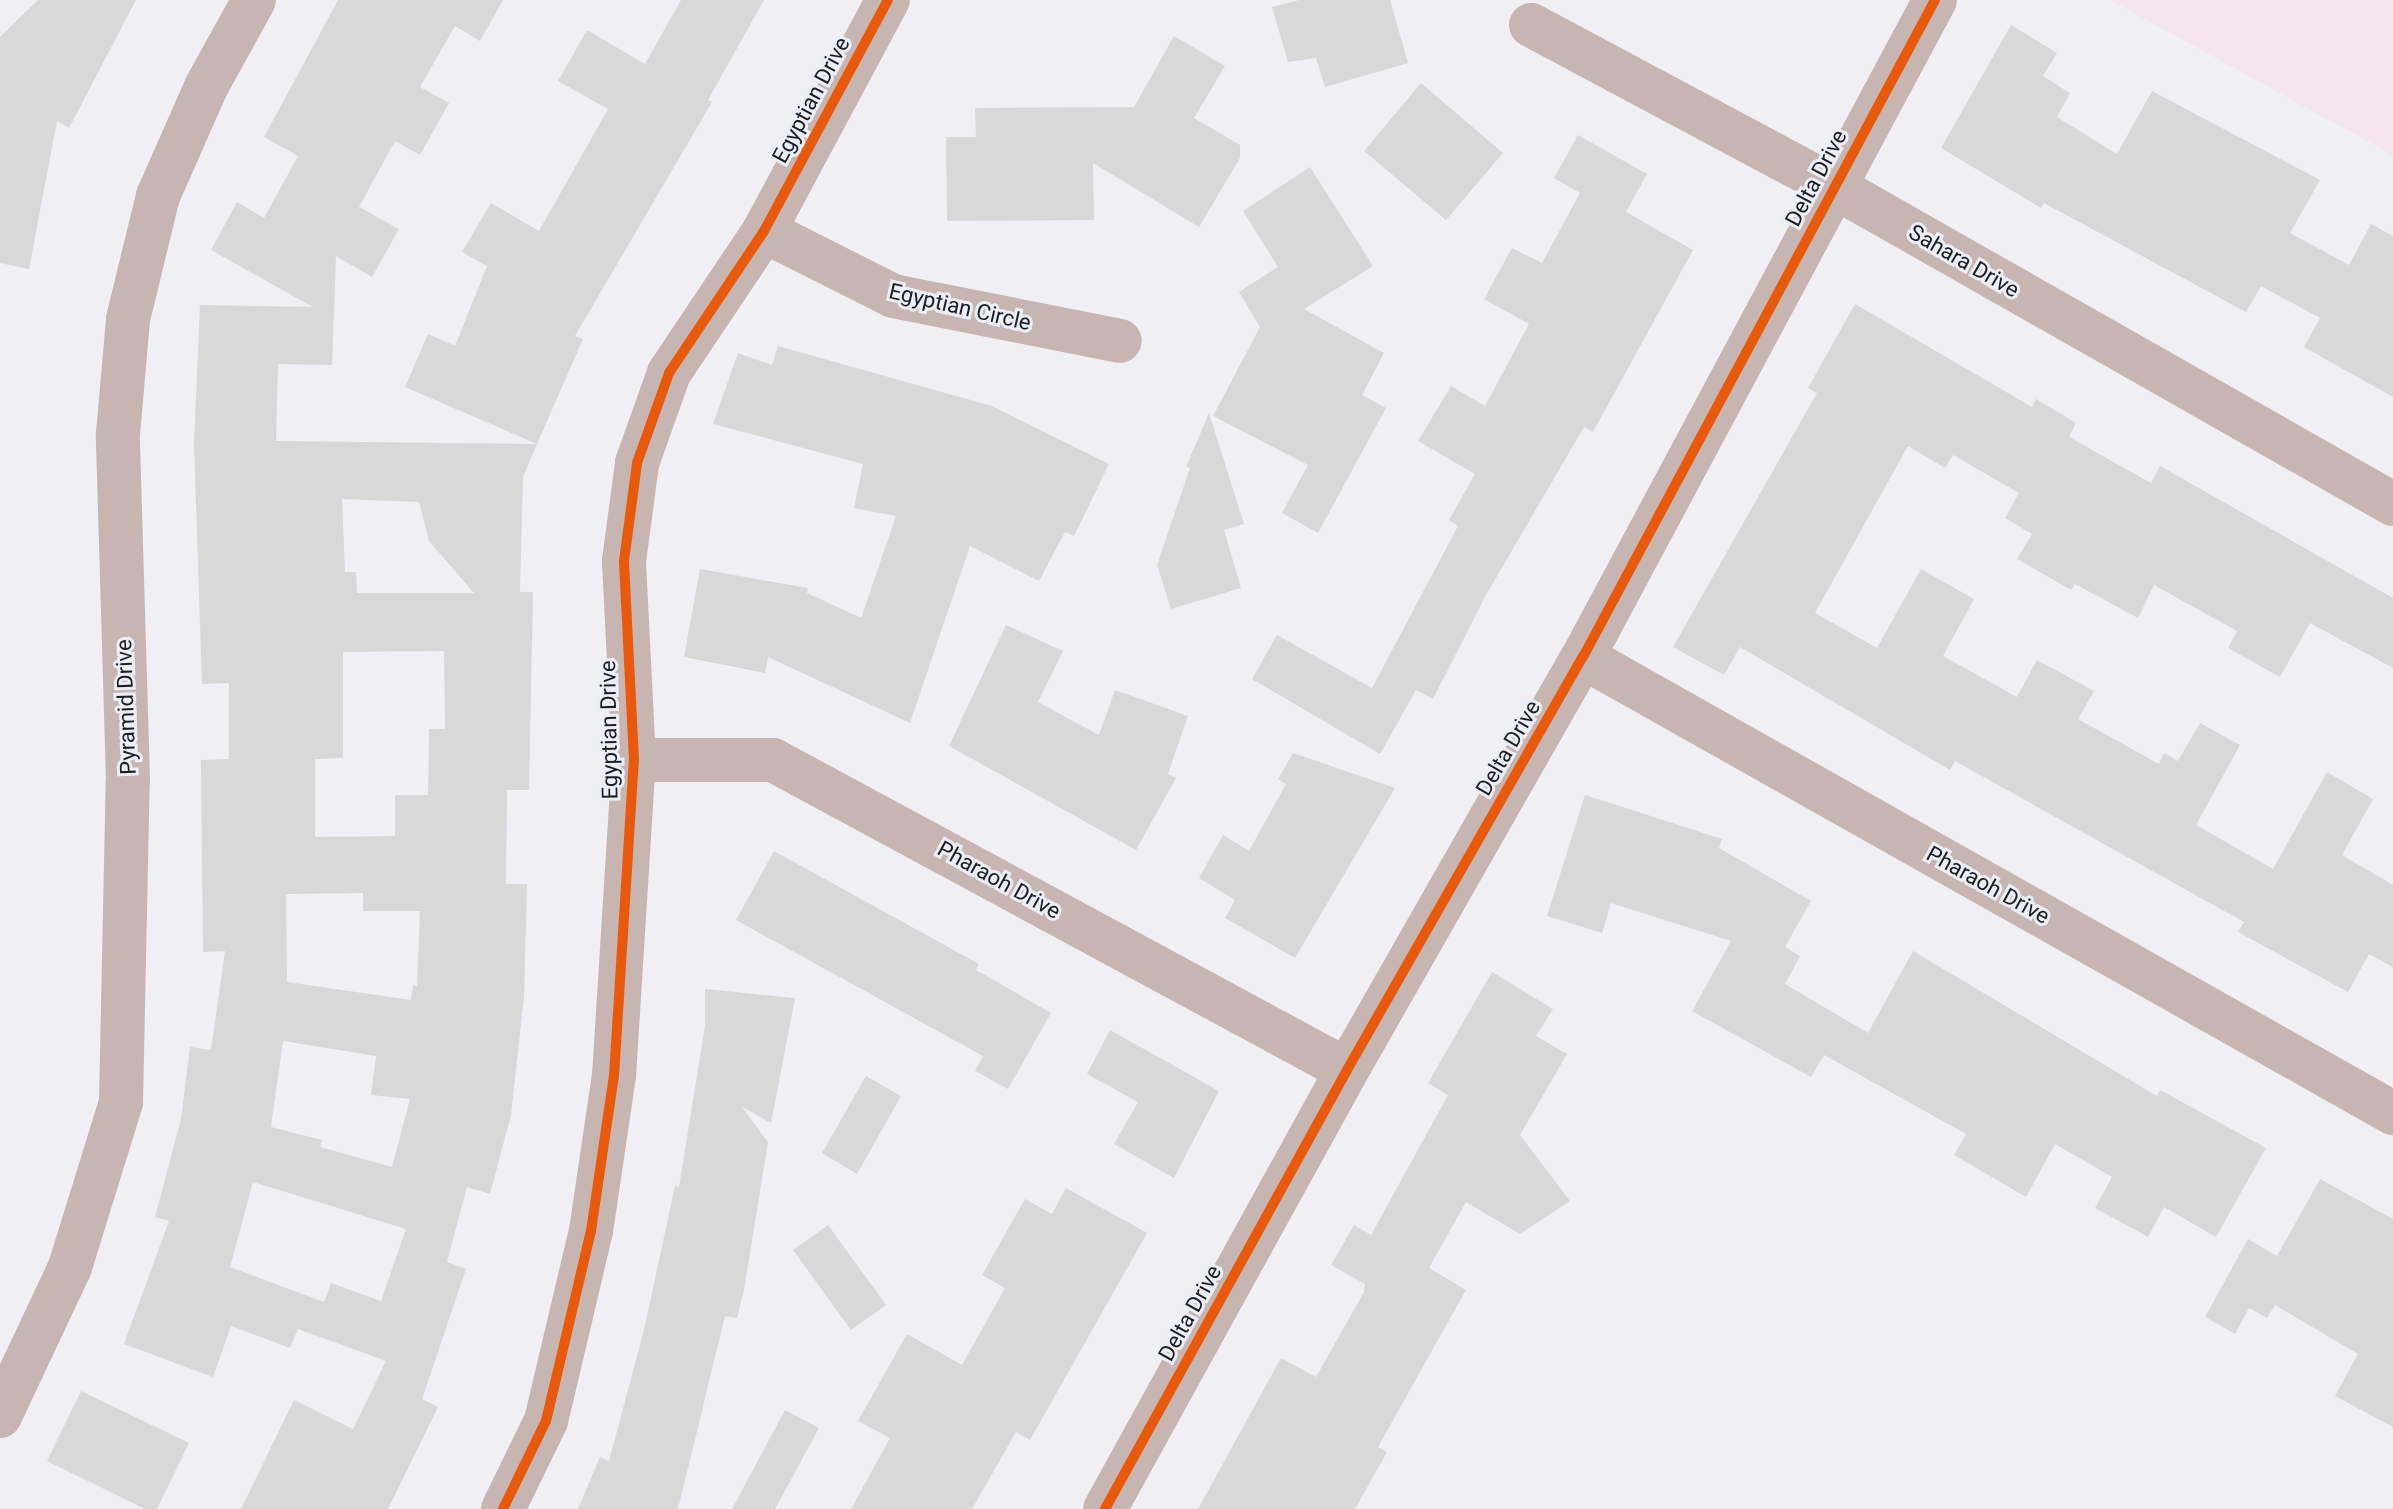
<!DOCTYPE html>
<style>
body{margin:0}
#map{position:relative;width:2393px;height:1509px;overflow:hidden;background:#efeff4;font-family:Roboto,sans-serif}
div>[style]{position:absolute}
.education>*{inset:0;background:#f3e5eb}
.building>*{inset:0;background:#d9d8d8}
.street>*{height:44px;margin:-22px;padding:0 22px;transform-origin:22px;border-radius:22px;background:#c7b5b2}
.cycleway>*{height:10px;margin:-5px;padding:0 5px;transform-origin:5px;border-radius:5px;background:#e8590c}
span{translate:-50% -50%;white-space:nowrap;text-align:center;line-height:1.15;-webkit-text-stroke:6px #eceef7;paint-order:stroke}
.street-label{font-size:22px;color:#1d1e21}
</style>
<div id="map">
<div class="education">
<div style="clip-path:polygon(2110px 0,2393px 0,2393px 155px)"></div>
</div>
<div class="building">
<div style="clip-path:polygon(38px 0,136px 0,69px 128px,57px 121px,29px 269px,0 263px,0 37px)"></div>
<div style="clip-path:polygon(evenodd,338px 0,503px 0,480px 41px,455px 26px,420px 87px,449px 103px,420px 155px,395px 141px,359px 207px,399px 229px,372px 277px,336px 256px,332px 365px,278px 364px,276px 441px,537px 444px,523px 477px,520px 592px,533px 592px,529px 790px,507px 790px,506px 884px,527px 884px,524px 997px,511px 1115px,490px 1194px,467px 1187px,447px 1262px,466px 1269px,422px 1399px,438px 1407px,388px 1509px,241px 1509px,294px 1400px,353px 1429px,386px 1361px,298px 1329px,290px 1348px,231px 1326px,213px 1377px,124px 1344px,169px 1221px,155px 1217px,181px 1119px,190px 1047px,211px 1050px,225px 951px,203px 952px,201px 760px,229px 759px,229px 683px,202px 684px,194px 444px,200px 305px,313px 307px,211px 250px,237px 202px,264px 218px,298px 156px,264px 137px,338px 0,342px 499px,419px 502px,429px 541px,474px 593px,357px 593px,356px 572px,345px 572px,342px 499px,338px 0,444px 651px,445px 729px,429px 729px,428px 795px,395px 795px,395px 836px,315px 837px,315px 759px,343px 758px,343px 652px,444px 651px,338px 0,363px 893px,363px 911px,420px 911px,417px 986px,413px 985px,411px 1000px,287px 982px,286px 894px,363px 893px,338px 0,283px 1041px,376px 1056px,371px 1095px,410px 1099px,392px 1167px,320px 1147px,322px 1140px,271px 1127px,283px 1041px,338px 0,253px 1182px,406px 1229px,381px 1301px,331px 1283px,324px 1302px,230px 1267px,253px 1182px)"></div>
<div style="clip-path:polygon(681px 0,764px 0,708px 100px,712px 102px,575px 336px,583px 339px,537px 444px,405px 387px,428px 334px,455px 346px,487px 266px,462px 252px,491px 203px,539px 231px,608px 109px,558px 81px,587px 30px,645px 64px)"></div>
<div style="clip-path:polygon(1299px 0,1390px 0,1408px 63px,1325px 87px,1316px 58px,1288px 62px,1272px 7px)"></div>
<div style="clip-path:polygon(2011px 25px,2057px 53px,2043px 76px,2070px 93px,2057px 117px,2117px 154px,2152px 91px,2320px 180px,2290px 233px,2349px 265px,2371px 224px,2393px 236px,2393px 397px,2304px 347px,2320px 318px,2261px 286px,2246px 312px,2044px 203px,2041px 208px,1941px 148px)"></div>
<div style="clip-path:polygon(1174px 36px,1225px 66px,1194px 118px,1240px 145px,1240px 158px,1199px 227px,1093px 163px,1094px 220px,947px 221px,946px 137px,976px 137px,975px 108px,1134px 107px)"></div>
<div style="clip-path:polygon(1421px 83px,1503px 153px,1446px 220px,1364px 151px)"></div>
<div style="clip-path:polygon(1578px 135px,1647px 174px,1626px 212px,1693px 250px,1593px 432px,1584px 427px,1486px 595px,1433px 699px,1416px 690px,1380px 754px,1252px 679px,1277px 635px,1372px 688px,1458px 526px,1449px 520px,1475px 474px,1418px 441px,1451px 386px,1485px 406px,1529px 324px,1484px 299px,1512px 248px,1542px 263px,1580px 193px,1554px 178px)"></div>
<div style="clip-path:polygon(1310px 167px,1373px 266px,1304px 309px,1384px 353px,1362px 395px,1386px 408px,1318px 533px,1282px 513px,1308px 465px,1213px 416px,1260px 327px,1239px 292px,1278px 267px,1243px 211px)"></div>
<div style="clip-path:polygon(1855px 304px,2032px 407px,2036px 399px,2076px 423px,2069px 437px,2151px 483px,2160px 466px,2393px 598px,2393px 668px,2310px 623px,2280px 677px,2228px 648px,2237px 631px,2154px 585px,2138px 618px,2075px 584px,2071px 590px,2017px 559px,2032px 534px,2005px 518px,2019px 493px,1953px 455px,1945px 468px,1908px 446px,1815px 613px,1877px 648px,1921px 569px,1974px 599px,1943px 656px,2017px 697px,2037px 660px,2094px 691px,2078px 719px,2159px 764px,2164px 753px,2178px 761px,2200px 723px,2240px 745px,2196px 825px,2273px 869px,2327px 772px,2373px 799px,2342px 855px,2393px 885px,2393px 967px,2369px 954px,2348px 992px,2238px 932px,2244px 922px,1955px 761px,1950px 770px,1740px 647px,1724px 675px,1673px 647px,1817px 393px,1808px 388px)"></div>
<div style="clip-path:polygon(778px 346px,992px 406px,1109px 464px,1074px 536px,1065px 532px,1039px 581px,970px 546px,910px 723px,768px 657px,765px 673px,684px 657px,700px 569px,808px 588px,807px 593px,861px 618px,896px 516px,854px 508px,863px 464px,713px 424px,738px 353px,772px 365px)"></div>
<div style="clip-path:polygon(1209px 413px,1244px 524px,1224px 530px,1241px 588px,1171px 609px,1157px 565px,1190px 468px,1186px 467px)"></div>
<div style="clip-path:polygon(1006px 625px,1063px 651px,1038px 702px,1099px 735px,1115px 690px,1188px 716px,1168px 774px,1176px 778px,1136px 850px,949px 746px)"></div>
<div style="clip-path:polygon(1293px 753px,1395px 788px,1295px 958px,1225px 918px,1235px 900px,1199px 878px,1223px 835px,1249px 851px,1286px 784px,1278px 779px)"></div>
<div style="clip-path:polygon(1585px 795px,1722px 839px,1719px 848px,1811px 901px,1785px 947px,1800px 956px,1785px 984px,1868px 1033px,1913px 951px,2157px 1096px,2160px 1090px,2266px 1148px,2216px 1237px,2164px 1207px,2148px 1237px,2095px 1208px,2112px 1177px,2055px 1144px,2026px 1197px,1954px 1155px,1966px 1134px,1824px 1055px,1811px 1077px,1692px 1011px,1731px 941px,1611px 903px,1602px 933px,1547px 916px)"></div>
<div style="clip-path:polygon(774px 851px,979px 964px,976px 970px,1051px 1013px,1008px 1089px,975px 1071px,983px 1056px,736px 920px)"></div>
<div style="clip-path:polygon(1492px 972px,1553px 1009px,1536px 1036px,1567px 1054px,1520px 1135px,1570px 1201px,1520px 1234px,1466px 1202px,1429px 1268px,1466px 1290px,1378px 1447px,1387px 1452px,1355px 1509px,1198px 1509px,1281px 1358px,1316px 1377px,1364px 1292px,1365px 1284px,1331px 1265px,1354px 1225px,1371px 1235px,1448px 1095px,1428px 1083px)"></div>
<div style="clip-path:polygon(705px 989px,795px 998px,771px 1123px,741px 1106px,768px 1142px,744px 1290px,737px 1318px,725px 1316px,678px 1509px,578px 1509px,600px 1457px,609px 1461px,644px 1330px,675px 1186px,679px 1187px,705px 1026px)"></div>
<div style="clip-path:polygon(1110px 1030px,1219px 1091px,1174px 1178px,1114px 1144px,1138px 1102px,1087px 1074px)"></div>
<div style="clip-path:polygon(866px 1076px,901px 1096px,857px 1174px,822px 1153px)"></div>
<div style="clip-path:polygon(2320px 1179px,2393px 1219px,2393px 1427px,2335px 1396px,2358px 1354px,2275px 1305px,2267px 1318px,2249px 1308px,2235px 1334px,2205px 1317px,2248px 1239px,2277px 1256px)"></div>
<div style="clip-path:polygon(1066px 1188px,1147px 1233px,1030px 1440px,1016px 1432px,972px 1509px,851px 1509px,890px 1438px,858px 1421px,907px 1334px,962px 1365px,1005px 1288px,982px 1275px,1025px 1199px,1052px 1214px)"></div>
<div style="clip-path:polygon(828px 1225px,886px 1305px,851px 1330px,793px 1250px)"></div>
<div style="clip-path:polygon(81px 1391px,189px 1443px,157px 1509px,145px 1509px,47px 1461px)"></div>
<div style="clip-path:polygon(785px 1410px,819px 1428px,775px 1509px,732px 1509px)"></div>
</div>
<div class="street">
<div style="left:1531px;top:25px;width:342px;rotate:28.1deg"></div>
<div style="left:1833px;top:186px;width:644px;rotate:29.59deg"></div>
<div style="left:764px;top:231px;width:144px;rotate:26.7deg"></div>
<div style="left:893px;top:296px;width:231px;rotate:11.2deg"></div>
<div style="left:1583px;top:657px;width:930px;rotate:29.38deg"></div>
<div style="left:634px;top:760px;width:139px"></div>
<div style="left:773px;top:760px;width:652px;rotate:28.37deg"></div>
<div style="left:0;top:1416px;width:165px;rotate:-64.8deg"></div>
<div style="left:70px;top:1267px;width:173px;rotate:-72.8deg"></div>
<div style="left:121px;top:1102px;width:322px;rotate:-88.8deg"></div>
<div style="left:128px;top:780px;width:346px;rotate:-91.7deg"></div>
<div style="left:118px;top:434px;width:115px;rotate:-85deg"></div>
<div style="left:128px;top:319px;width:127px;rotate:-76.3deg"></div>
<div style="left:158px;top:196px;width:119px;rotate:-66.2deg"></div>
<div style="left:206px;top:87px;width:99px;rotate:-61.1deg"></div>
<div style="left:503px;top:1509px;width:98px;rotate:-64deg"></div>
<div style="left:546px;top:1421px;width:195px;rotate:-76.7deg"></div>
<div style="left:591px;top:1231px;width:157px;rotate:-81.6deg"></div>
<div style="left:614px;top:1076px;width:317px;rotate:-86.4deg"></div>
<div style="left:634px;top:760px;width:199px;rotate:-92.9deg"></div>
<div style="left:624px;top:561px;width:99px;rotate:-82.4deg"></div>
<div style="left:637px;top:463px;width:96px;rotate:-70.4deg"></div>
<div style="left:669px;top:373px;width:171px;rotate:-56.2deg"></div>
<div style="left:764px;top:231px;width:262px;rotate:-61.8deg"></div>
<div style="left:1105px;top:1509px;width:501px;rotate:-61.13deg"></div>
<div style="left:1347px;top:1070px;width:476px;rotate:-60.3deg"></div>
<div style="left:1583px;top:657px;width:745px;rotate:-61.82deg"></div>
</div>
<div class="cycleway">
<div style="left:503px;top:1509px;width:98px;rotate:-64deg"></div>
<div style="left:546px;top:1421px;width:195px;rotate:-76.7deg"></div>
<div style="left:591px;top:1231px;width:157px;rotate:-81.6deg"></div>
<div style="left:614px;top:1076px;width:317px;rotate:-86.4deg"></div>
<div style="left:634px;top:760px;width:199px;rotate:-92.9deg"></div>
<div style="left:624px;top:561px;width:99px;rotate:-82.4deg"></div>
<div style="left:637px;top:463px;width:96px;rotate:-70.4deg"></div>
<div style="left:669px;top:373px;width:171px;rotate:-56.2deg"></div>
<div style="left:764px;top:231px;width:262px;rotate:-61.8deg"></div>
<div style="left:1105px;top:1509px;width:501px;rotate:-61.13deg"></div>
<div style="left:1347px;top:1070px;width:476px;rotate:-60.3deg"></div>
<div style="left:1583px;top:657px;width:745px;rotate:-61.82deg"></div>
</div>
<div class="street-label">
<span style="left:811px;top:100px;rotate:-62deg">Egyptian Drive</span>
<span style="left:1816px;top:178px;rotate:-62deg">Delta Drive</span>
<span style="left:1964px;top:261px;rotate:30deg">Sahara Drive</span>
<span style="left:960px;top:307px;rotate:13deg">Egyptian Circle</span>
<span style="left:126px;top:707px;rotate:-92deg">Pyramid Drive</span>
<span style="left:609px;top:730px;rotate:-91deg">Egyptian Drive</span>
<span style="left:1508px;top:748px;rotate:-60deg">Delta Drive</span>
<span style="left:999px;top:880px;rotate:29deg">Pharaoh Drive</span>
<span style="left:1988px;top:885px;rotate:29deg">Pharaoh Drive</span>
<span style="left:1190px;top:1313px;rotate:-61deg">Delta Drive</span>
</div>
</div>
